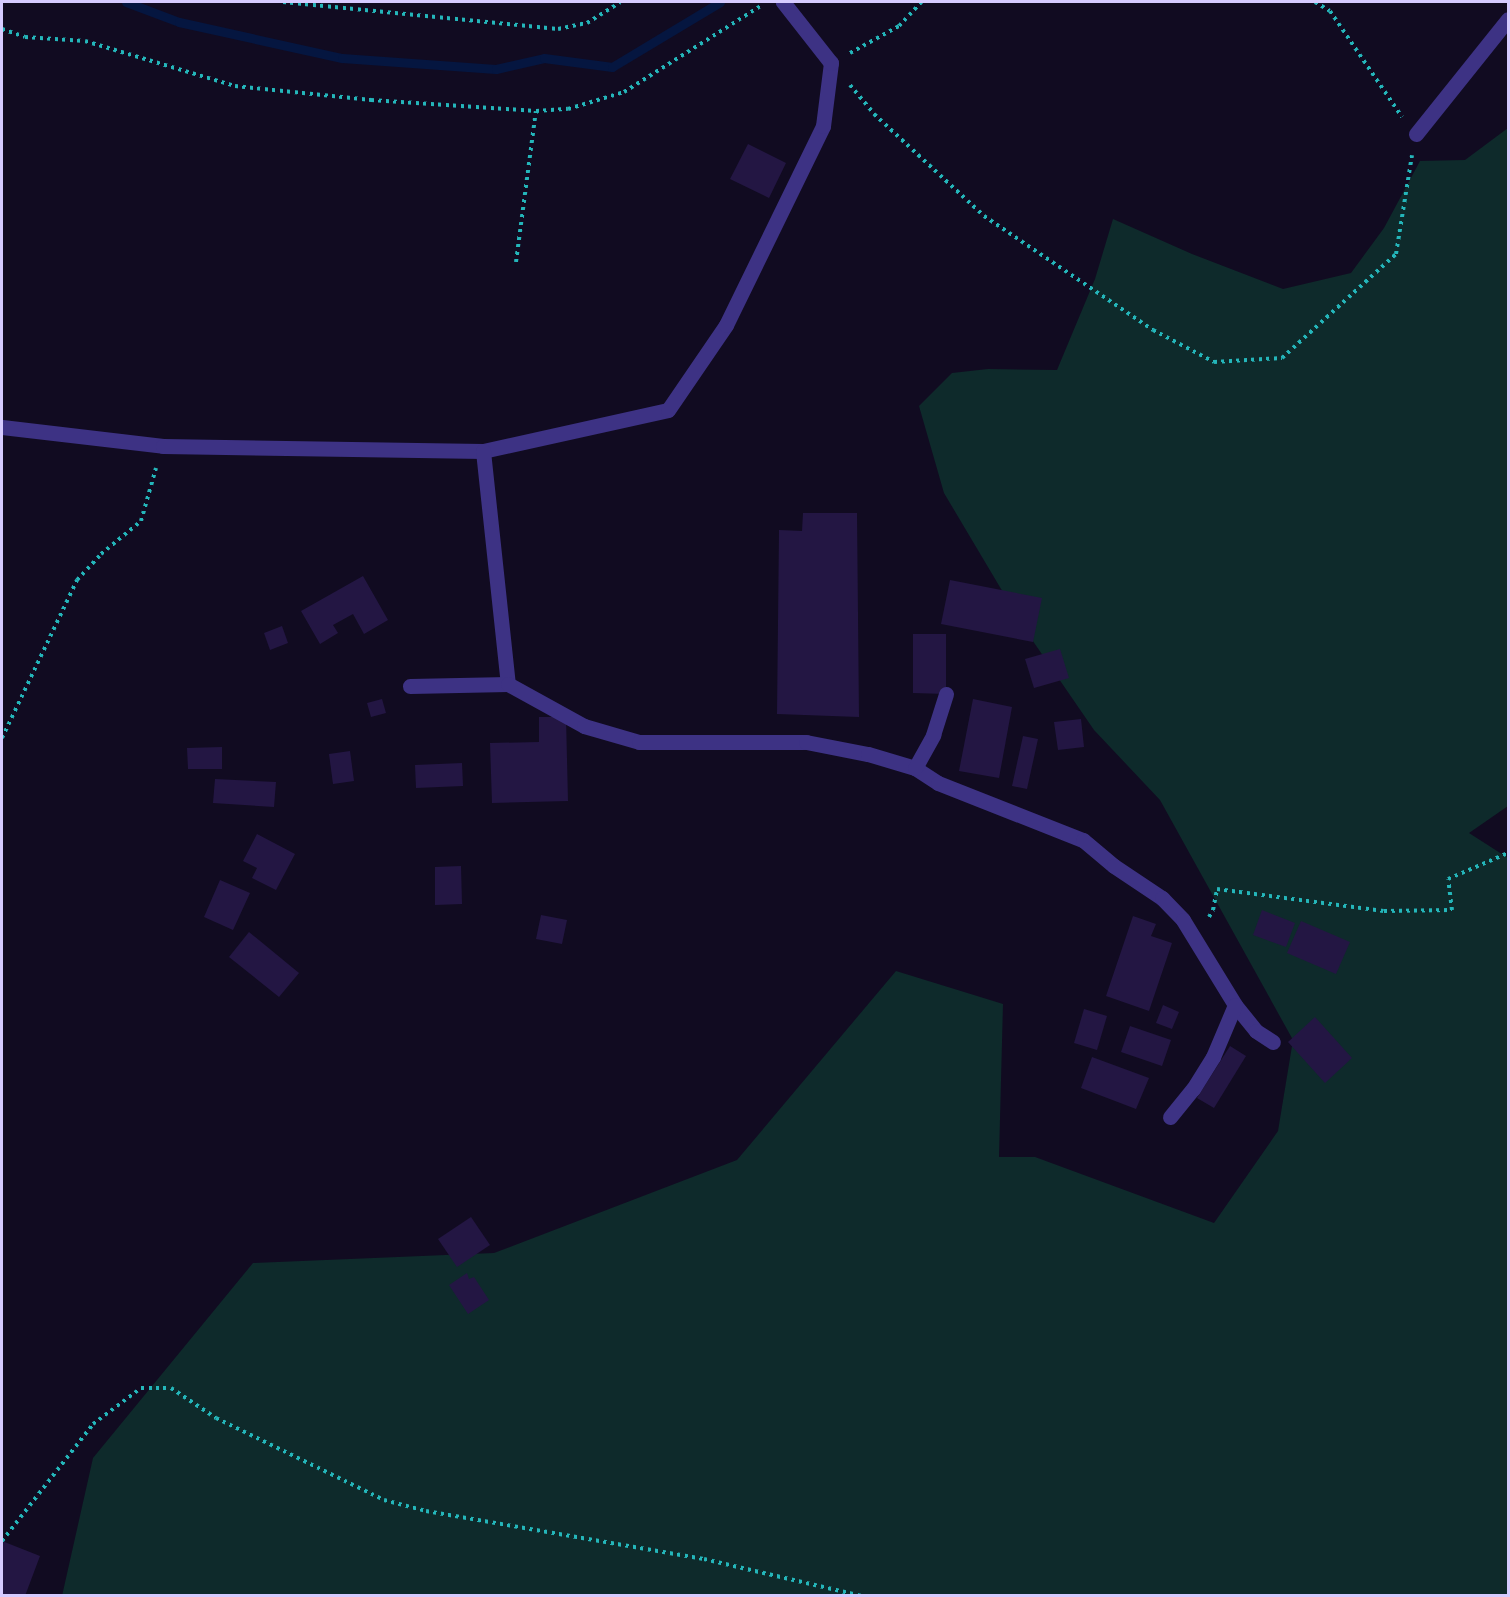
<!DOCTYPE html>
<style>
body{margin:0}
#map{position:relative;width:1510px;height:1597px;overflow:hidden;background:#110b21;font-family:Signika,sans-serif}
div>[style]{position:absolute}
.green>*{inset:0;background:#0e2a2b}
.stream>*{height:9px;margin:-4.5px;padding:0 4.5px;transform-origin:4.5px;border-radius:4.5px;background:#051640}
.building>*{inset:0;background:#231643}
.path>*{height:4px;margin-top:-2px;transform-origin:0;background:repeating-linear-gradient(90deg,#24b6ba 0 3px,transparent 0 7.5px)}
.minor>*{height:15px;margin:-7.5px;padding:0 7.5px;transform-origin:7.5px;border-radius:7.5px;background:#3d3284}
span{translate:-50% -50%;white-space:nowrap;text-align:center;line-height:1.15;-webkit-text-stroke:5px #110b21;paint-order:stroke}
.frame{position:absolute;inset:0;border:3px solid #d6cbff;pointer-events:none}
</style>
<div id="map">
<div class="green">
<div style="clip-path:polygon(1508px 128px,1508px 806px,1469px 833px,1508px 858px,1508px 1595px,62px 1596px,93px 1458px,253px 1263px,494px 1253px,737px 1160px,896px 971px,1003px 1004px,999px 1157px,1035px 1157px,1214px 1223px,1278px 1131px,1293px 1040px,1160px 800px,1094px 730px,1026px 631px,944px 493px,919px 406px,952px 373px,988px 369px,1057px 370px,1095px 279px,1113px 219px,1192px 254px,1283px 289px,1351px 273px,1384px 228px,1420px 161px,1465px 160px)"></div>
</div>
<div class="stream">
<div style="left:126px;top:2px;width:57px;rotate:20.7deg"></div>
<div style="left:179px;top:22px;width:167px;rotate:12.5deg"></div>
<div style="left:342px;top:58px;width:154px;rotate:4.1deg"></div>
<div style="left:496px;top:69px;width:49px;rotate:-12.9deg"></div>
<div style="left:544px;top:58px;width:69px;rotate:7.5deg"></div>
<div style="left:612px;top:67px;width:126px;rotate:-31deg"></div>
</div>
<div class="building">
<div style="clip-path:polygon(748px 144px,786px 163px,769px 198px,730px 179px)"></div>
<div style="clip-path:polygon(803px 513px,857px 513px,859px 717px,777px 714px,779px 530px,802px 531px)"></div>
<div style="clip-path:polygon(363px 576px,388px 620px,364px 634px,353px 614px,333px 625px,338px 633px,320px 644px,301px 611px)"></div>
<div style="clip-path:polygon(950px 580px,1042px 598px,1033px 642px,941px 624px)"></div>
<div style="clip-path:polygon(282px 626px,288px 643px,270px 650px,264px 633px)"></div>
<div style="clip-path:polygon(913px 634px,946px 634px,946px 694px,913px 693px)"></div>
<div style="clip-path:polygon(1060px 649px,1069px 678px,1034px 688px,1025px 659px)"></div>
<div style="clip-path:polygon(382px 699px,386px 713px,371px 717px,367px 703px)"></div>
<div style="clip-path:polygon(973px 699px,1012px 707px,999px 778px,959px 771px)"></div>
<div style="clip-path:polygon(539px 717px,566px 717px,568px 801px,492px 803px,490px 743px,539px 742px)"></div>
<div style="clip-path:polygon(1081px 719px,1084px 747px,1058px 750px,1054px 722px)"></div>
<div style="clip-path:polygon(1023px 736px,1038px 739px,1027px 789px,1012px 786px)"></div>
<div style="clip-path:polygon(222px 747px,222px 769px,188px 769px,187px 748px)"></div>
<div style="clip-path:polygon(350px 751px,354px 781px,333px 784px,329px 754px)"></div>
<div style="clip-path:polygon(462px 763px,463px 786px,416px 788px,415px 765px)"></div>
<div style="clip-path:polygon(215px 779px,276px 782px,274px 807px,213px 803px)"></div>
<div style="clip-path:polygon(257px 834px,295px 854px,276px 890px,252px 878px,257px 868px,243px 861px)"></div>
<div style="clip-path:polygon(461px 866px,462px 904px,435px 905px,435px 867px)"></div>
<div style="clip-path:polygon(220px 880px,250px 893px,233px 930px,204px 917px)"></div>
<div style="clip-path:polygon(1262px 910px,1295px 923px,1286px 947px,1253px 935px)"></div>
<div style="clip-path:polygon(541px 915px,567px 920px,562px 944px,536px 939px)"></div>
<div style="clip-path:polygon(1133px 916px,1156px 924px,1151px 936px,1172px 943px,1149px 1011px,1106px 996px)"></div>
<div style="clip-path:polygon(1301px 921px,1350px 942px,1336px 974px,1287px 953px)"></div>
<div style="clip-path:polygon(249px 932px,299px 973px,279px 997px,229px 957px)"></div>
<div style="clip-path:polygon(1163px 1005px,1179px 1012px,1172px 1029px,1156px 1023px)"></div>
<div style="clip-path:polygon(1084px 1009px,1107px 1016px,1097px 1050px,1074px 1043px)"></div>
<div style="clip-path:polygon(1315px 1017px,1352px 1058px,1325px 1083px,1288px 1042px)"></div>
<div style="clip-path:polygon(1130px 1026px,1171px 1040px,1162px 1066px,1121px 1052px)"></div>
<div style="clip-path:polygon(1230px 1046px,1246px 1056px,1214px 1108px,1197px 1098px)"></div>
<div style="clip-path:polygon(1092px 1057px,1149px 1078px,1136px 1109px,1081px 1088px)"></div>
<div style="clip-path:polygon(471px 1217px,490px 1245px,457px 1267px,438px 1239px)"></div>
<div style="clip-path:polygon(467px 1273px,469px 1279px,474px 1277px,489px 1300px,468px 1314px,449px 1285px)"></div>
<div style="clip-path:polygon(2px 1541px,40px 1556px,25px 1596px,2px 1596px)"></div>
</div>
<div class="path">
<div style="left:283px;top:2px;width:276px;rotate:5.6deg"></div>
<div style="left:558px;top:29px;width:30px;rotate:-12deg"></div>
<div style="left:587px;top:23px;width:39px;rotate:-32deg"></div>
<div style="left:1315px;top:2px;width:17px;rotate:31deg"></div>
<div style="left:1330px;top:11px;width:128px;rotate:55.8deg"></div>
<div style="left:2px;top:29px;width:24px;rotate:19deg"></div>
<div style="left:25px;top:37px;width:60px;rotate:3.8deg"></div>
<div style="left:85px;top:41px;width:157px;rotate:16.7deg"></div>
<div style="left:235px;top:86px;width:137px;rotate:5.9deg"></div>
<div style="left:371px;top:100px;width:165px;rotate:3.8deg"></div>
<div style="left:536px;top:111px;width:32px;rotate:-4deg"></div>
<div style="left:568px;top:109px;width:59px;rotate:-16.9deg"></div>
<div style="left:624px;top:92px;width:163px;rotate:-32.2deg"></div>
<div style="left:850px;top:53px;width:56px;rotate:-28.9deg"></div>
<div style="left:899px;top:26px;width:33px;rotate:-47deg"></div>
<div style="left:850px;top:85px;width:38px;rotate:50deg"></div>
<div style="left:874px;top:114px;width:150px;rotate:42.8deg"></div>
<div style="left:984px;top:216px;width:204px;rotate:34deg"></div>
<div style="left:1153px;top:330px;width:69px;rotate:27.7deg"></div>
<div style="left:1214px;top:362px;width:68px;rotate:-3.4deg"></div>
<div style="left:1282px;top:358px;width:154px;rotate:-42.4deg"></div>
<div style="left:1396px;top:254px;width:100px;rotate:-80.8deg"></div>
<div style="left:516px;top:262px;width:152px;rotate:-82.5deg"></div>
<div style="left:2px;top:738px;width:175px;rotate:-64.6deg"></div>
<div style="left:77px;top:580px;width:35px;rotate:-47deg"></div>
<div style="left:101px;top:554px;width:52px;rotate:-39.5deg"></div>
<div style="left:141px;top:521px;width:55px;rotate:-74.2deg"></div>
<div style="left:1209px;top:917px;width:8px;rotate:-60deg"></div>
<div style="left:1213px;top:910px;width:21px;rotate:-79deg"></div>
<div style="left:1217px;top:889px;width:168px;rotate:7.5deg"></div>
<div style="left:1384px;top:911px;width:68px;rotate:-0.8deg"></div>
<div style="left:1452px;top:910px;width:31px;rotate:-97deg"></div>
<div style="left:1448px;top:879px;width:65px;rotate:-23.4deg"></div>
<div style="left:2px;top:1541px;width:148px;rotate:-52.1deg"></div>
<div style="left:93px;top:1424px;width:60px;rotate:-36.9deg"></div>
<div style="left:141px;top:1388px;width:30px"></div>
<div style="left:171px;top:1388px;width:54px;rotate:33.7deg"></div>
<div style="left:216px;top:1418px;width:187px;rotate:26deg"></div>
<div style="left:384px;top:1500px;width:43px;rotate:14.7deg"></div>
<div style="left:426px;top:1511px;width:282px;rotate:9.8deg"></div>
<div style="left:704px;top:1559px;width:162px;rotate:13.2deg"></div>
</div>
<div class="minor">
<div style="left:1416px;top:134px;width:147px;rotate:-51.3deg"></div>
<div style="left:2px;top:427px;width:162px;rotate:6.7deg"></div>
<div style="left:163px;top:446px;width:320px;rotate:0.9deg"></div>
<div style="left:483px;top:451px;width:189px;rotate:-12.5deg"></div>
<div style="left:668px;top:410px;width:103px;rotate:-55.7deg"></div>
<div style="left:726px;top:325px;width:221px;rotate:-64deg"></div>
<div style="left:823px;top:126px;width:64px;rotate:-82.8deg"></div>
<div style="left:831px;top:63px;width:78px;rotate:-128.2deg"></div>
<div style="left:483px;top:451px;width:234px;rotate:83.9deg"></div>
<div style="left:410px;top:686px;width:98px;rotate:-1.2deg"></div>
<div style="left:508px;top:684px;width:87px;rotate:28.9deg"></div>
<div style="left:584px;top:726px;width:57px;rotate:16.2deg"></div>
<div style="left:639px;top:742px;width:167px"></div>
<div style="left:806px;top:742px;width:63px;rotate:11deg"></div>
<div style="left:868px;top:754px;width:49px;rotate:16.6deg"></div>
<div style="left:915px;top:768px;width:27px;rotate:33deg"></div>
<div style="left:938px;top:783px;width:156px;rotate:21.5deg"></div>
<div style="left:1083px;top:840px;width:40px;rotate:40deg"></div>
<div style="left:1114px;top:866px;width:58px;rotate:33.7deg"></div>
<div style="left:1162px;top:898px;width:30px;rotate:46deg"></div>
<div style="left:1183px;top:920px;width:100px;rotate:58.5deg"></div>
<div style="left:1235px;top:1005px;width:33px;rotate:51deg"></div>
<div style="left:1256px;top:1031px;width:20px;rotate:33deg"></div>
<div style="left:915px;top:768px;width:38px;rotate:-61deg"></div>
<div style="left:933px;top:735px;width:43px;rotate:-72.4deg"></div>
<div style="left:1170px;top:1117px;width:36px;rotate:-51deg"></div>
<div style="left:1193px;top:1089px;width:38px;rotate:-58deg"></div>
<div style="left:1213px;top:1057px;width:56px;rotate:-67.1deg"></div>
</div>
<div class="frame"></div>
</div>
